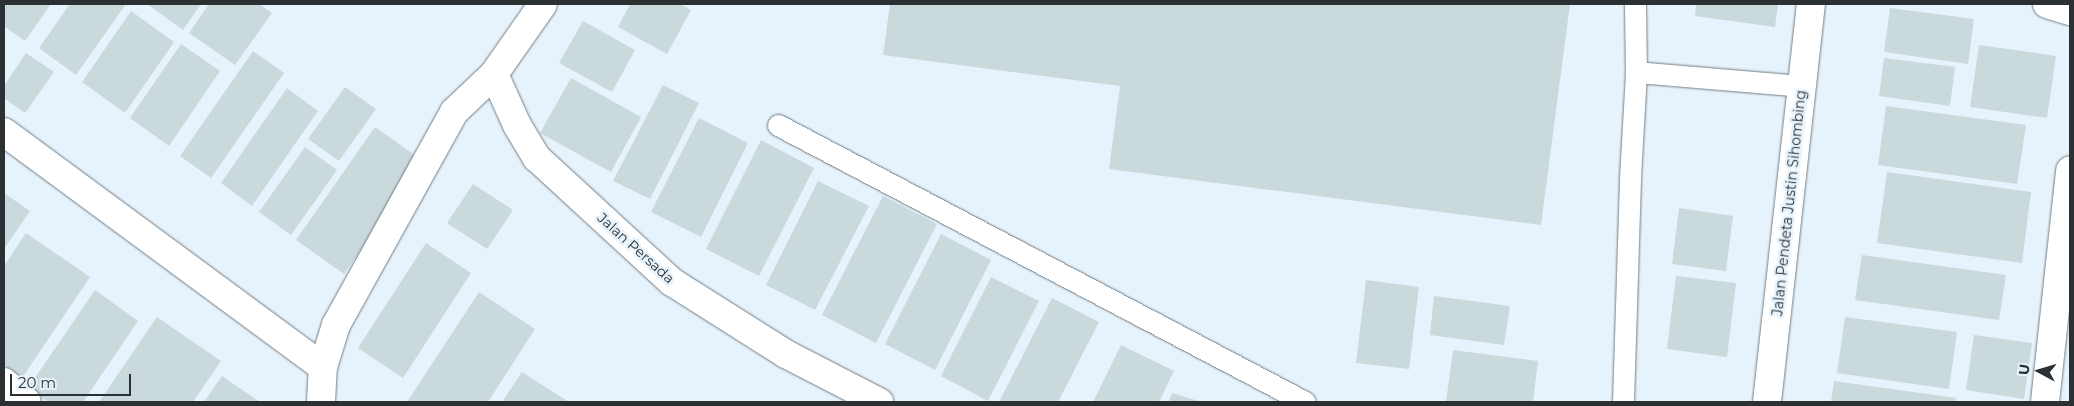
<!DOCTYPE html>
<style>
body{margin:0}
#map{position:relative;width:2074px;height:406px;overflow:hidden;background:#e7f3fc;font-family:Montserrat,sans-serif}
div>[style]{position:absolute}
.building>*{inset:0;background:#c9d9dc}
.roads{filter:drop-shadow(0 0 1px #727d85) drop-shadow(0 0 1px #727d85)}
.service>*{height:21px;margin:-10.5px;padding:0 10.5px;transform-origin:10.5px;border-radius:10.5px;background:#fff}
.minor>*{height:28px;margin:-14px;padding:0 14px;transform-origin:14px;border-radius:14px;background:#fff}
.tertiary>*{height:28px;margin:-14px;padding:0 14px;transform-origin:14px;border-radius:14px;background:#fff}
span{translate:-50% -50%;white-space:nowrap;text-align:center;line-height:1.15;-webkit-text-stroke:5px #e7f3fc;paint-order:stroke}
.street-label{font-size:14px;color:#2b3033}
.frame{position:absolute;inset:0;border:5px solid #2b3033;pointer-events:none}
.north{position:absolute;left:2014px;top:346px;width:50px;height:50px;-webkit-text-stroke:4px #e7f3fc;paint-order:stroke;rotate:276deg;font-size:14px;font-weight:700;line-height:20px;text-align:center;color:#2b3033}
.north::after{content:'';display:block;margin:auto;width:18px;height:22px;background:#2b3033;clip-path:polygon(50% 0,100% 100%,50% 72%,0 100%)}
.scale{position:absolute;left:10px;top:374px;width:121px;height:22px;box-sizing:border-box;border:2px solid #2b3033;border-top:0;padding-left:6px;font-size:15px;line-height:18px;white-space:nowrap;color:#2b3033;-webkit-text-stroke:4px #e7f3fc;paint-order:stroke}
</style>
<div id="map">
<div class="building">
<div style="clip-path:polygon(4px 4px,51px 4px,25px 41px,4px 26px)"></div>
<div style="clip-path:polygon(70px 4px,126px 4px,76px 75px,39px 48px)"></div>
<div style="clip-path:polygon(147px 4px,201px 4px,183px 30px)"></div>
<div style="clip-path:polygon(209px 4px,259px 4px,272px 13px,235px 65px,189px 33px)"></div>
<div style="clip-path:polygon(630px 4px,680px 4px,691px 10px,667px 54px,618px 27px)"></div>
<div style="clip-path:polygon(890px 4px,1570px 4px,1541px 225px,1109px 169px,1120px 86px,883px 55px)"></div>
<div style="clip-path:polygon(1696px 4px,1778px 4px,1775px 27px,1695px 16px)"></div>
<div style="clip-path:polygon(1890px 8px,1974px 19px,1968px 64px,1884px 52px)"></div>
<div style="clip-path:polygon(131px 11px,174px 42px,125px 113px,82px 82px)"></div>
<div style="clip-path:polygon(583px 21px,635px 50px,612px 92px,559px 63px)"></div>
<div style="clip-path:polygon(181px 44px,220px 71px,169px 146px,130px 118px)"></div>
<div style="clip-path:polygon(1979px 45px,2056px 56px,2047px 118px,1970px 107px)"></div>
<div style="clip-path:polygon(253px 51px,284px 73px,211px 178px,180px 156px)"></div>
<div style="clip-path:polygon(26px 53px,54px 72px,25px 113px,4px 98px,4px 86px)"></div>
<div style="clip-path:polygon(1884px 58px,1955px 67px,1950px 106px,1879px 96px)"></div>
<div style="clip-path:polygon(571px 78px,641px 117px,611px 172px,540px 133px)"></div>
<div style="clip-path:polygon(663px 85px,699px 103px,650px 199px,613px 181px)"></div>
<div style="clip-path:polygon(345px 87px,376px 109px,339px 161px,308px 139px)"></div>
<div style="clip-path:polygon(287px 88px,318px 111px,252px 206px,221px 183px)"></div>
<div style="clip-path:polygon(1886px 106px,2026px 125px,2017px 184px,1878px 165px)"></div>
<div style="clip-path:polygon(699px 118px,748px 143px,701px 237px,651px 212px)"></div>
<div style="clip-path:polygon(375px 127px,423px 161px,344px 274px,296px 240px)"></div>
<div style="clip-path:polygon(761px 140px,814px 168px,759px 276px,706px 249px)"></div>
<div style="clip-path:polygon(305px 147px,337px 170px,291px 235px,259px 212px)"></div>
<div style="clip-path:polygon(1887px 172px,2031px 192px,2022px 263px,1877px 243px)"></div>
<div style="clip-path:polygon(818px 181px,869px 206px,815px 310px,766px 285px)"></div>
<div style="clip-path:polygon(473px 184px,513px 210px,487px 249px,447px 223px)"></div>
<div style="clip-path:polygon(4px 193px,30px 211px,4px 249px)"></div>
<div style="clip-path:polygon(883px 196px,937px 224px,876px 343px,822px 315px)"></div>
<div style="clip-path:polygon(1679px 208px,1733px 216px,1726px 271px,1672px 264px)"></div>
<div style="clip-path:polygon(26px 233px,90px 277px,22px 378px,4px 365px,4px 266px)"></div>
<div style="clip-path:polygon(941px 234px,991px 260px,935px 370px,885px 344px)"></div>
<div style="clip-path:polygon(426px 243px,471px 273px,403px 378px,358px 348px)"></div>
<div style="clip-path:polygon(1862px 255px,2006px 275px,1999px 320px,1855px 300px)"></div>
<div style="clip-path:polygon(1676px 276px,1736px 283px,1727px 357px,1667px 349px)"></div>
<div style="clip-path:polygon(991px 277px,1039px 301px,988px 401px,941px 376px)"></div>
<div style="clip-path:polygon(1366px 280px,1419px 287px,1409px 369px,1356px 363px)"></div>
<div style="clip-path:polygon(95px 290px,138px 321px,83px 402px,49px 402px,28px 388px)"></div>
<div style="clip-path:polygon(479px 292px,535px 329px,488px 402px,407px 402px)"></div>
<div style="clip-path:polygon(1434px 296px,1510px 306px,1504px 345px,1430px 335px)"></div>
<div style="clip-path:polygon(1052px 298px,1099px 322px,1058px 402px,999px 402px)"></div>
<div style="clip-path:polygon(157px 317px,221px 361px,193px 402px,99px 402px)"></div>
<div style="clip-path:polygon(1845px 317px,1957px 332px,1949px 389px,1837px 373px)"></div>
<div style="clip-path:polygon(1974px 335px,2032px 343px,2024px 399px,1966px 390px)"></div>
<div style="clip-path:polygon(1121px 345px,1174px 371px,1159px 402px,1093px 402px)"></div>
<div style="clip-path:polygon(1453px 350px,1538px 361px,1533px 402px,1446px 402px)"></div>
<div style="clip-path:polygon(522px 372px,569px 402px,502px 402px)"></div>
<div style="clip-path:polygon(222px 376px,260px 402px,204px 402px)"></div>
<div style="clip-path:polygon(1834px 381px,1956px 398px,1955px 402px,1831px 402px)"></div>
<div style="clip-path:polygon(1172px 393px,1202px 402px,1169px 402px)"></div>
</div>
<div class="roads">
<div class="service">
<div style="left:1635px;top:4px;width:68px;rotate:89.2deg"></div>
<div style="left:778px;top:125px;width:595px;rotate:27.73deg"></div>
<div style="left:1623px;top:402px;width:225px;rotate:-88.2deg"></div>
<div style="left:1630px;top:177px;width:105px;rotate:-86.7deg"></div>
<div style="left:1636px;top:72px;width:167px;rotate:4.8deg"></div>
</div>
<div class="minor">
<div style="left:2047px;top:4px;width:24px;rotate:17deg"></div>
<div style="left:494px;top:74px;width:56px;rotate:65.7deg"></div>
<div style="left:517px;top:125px;width:39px;rotate:59deg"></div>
<div style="left:537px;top:158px;width:183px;rotate:42.6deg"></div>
<div style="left:672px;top:282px;width:135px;rotate:32.3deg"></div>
<div style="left:786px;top:354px;width:105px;rotate:27.3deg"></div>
<div style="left:4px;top:132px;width:396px;rotate:36.4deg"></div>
<div style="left:4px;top:382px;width:30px;rotate:41deg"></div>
<div style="left:321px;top:402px;width:35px;rotate:-87deg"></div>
<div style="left:323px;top:367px;width:44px;rotate:-72.8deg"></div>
<div style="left:336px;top:325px;width:244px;rotate:-61deg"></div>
<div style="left:454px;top:112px;width:55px;rotate:-43.5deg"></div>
<div style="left:494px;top:74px;width:85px;rotate:-55deg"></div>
<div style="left:2045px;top:402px;width:233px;rotate:-83.8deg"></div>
</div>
<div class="tertiary">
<div style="left:1767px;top:402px;width:400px;rotate:-83.7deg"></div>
</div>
</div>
<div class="street-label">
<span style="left:1789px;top:203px;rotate:-84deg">Jalan Pendeta Justin Sihombing</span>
<span style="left:636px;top:248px;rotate:42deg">Jalan Persada</span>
</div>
<div class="frame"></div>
<div class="north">U</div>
<div class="scale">20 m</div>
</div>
